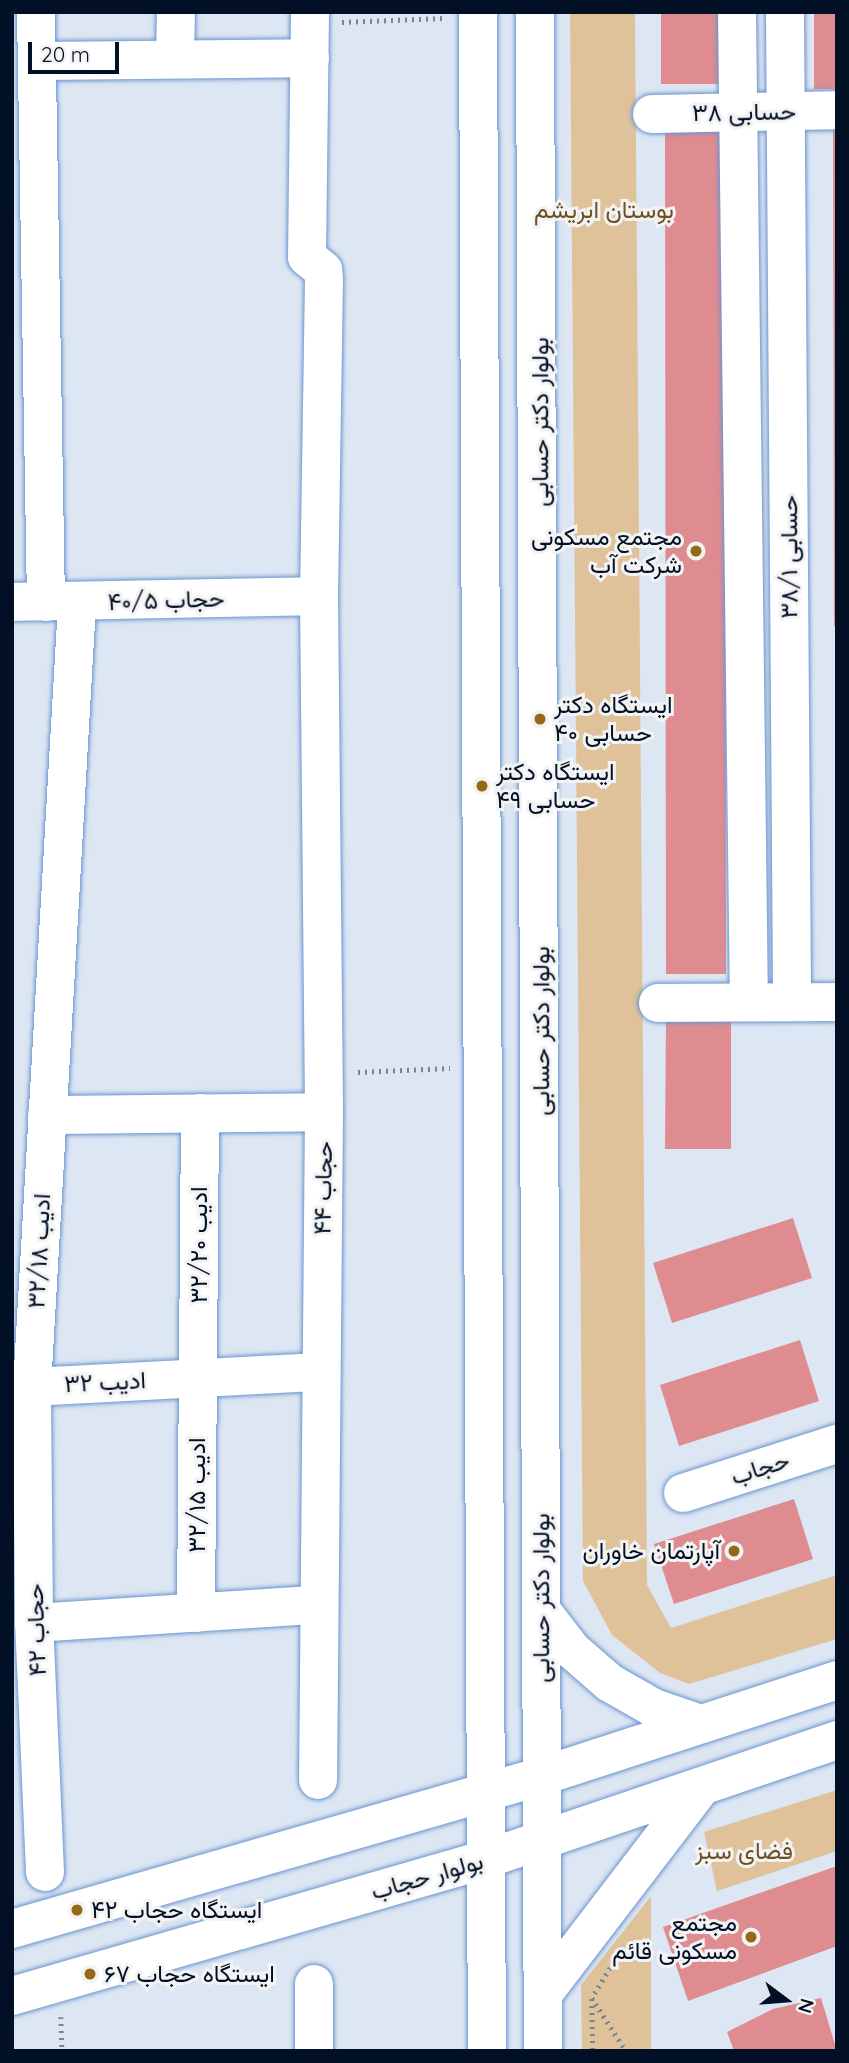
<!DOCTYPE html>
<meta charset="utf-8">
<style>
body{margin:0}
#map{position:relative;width:849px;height:2063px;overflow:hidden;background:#dde6f3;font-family:Quicksand,Vazirmatn,sans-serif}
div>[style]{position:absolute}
.green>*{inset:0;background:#dfc299}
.building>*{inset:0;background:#df8c91}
.path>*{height:4.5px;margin-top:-2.25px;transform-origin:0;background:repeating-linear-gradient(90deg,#788495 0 2px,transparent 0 7px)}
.roads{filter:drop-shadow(0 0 2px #6995d0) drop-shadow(0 0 2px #6995d0)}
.minor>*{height:38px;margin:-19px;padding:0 19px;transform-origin:19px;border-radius:19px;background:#fff}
.major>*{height:38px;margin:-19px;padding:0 19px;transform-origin:19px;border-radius:19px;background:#fff}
.dots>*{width:19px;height:19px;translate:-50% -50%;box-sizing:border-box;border:4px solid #f3f3f3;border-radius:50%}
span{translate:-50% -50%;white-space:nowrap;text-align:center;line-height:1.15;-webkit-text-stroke:6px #f3f3f3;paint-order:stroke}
.street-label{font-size:24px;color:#021026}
.park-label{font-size:24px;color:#6d4f21}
.poi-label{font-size:24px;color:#021026}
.right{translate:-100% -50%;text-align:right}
.left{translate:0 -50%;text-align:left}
.frame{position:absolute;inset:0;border:14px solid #021026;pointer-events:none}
.north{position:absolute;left:751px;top:1965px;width:70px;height:70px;-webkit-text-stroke:5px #f3f3f3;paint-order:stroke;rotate:106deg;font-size:19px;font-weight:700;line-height:28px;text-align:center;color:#021026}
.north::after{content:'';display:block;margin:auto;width:24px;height:32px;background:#021026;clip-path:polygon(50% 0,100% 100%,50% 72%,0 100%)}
.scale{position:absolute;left:28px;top:42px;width:91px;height:32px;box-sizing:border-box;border:4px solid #021026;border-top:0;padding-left:9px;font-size:21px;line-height:24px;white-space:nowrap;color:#021026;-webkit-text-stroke:5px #f3f3f3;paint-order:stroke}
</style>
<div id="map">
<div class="green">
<div style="clip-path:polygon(570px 12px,635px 12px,647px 1585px,671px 1628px,837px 1575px,837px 1639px,689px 1684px,660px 1673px,612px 1635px,583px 1581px)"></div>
<div style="clip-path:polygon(837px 1790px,837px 1851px,717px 1891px,704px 1832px)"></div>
<div style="clip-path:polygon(651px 1896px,651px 2051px,582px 2051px,581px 1985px)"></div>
</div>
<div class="building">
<div style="clip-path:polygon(661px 12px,721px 12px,721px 84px,661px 84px)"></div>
<div style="clip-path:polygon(814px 12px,837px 12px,837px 89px,814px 89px)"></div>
<div style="clip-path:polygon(665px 129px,725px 129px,726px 974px,666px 974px)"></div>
<div style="clip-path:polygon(833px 129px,837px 129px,837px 626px,834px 626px)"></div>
<div style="clip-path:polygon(666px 1015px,731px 1015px,731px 1149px,665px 1149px)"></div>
<div style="clip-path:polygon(793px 1218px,812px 1278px,672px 1323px,653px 1263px)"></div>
<div style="clip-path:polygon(800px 1340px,819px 1401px,679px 1446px,660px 1385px)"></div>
<div style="clip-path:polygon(794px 1499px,813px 1559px,674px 1604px,654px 1544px)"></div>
<div style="clip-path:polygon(837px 1866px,837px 1946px,688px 2001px,663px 1927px)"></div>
<div style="clip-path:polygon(821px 1998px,837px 2051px,734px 2051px,727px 2032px,773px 2009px)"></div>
</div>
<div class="path">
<div style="left:342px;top:22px;width:103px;rotate:-2.2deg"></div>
<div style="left:358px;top:1072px;width:92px;rotate:-2.5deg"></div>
<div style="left:614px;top:1962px;width:42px;rotate:121.4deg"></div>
<div style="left:592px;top:1998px;width:63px;rotate:57.3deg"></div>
<div style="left:592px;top:1999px;width:52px;rotate:88.9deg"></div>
<div style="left:61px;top:2017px;width:34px;rotate:88deg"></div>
</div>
<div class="roads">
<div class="minor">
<div style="left:36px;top:12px;width:590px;rotate:89.03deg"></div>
<div style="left:310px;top:12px;width:245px;rotate:90.7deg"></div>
<div style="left:307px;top:257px;width:21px;rotate:39deg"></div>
<div style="left:323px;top:270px;width:9px;rotate:84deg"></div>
<div style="left:324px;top:279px;width:317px;rotate:90.9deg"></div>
<div style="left:319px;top:596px;width:516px;rotate:89.44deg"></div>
<div style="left:324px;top:1112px;width:668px;rotate:90.51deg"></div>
<div style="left:737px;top:12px;width:990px;rotate:89.31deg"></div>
<div style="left:785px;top:12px;width:990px;rotate:89.59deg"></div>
<div style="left:175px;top:58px;width:46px;rotate:-88.8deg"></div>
<div style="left:38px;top:61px;width:272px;rotate:-0.6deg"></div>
<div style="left:652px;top:114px;width:185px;rotate:-1.2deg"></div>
<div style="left:12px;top:602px;width:307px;rotate:-1.1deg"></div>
<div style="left:658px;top:1003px;width:179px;rotate:-0.3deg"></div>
<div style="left:47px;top:1115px;width:277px;rotate:-0.6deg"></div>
<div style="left:12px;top:1388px;width:308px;rotate:-3deg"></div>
<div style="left:683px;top:1493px;width:162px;rotate:-17.7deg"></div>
<div style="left:196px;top:1613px;width:500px;rotate:-89.54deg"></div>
<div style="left:34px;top:1623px;width:283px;rotate:-3.7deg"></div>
<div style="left:45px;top:1872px;width:249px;rotate:-92.5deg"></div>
<div style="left:34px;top:1623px;width:236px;rotate:-90.5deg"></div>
<div style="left:32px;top:1387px;width:785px;rotate:-86.71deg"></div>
<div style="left:314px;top:2051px;width:67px;rotate:-90deg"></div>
</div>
<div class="major">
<div style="left:478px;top:12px;width:2039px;rotate:89.75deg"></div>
<div style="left:535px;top:12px;width:2039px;rotate:89.78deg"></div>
<div style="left:541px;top:1610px;width:51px;rotate:52.2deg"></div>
<div style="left:572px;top:1650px;width:50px;rotate:41deg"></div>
<div style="left:610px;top:1683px;width:51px;rotate:29.6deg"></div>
<div style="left:654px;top:1708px;width:50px;rotate:18.8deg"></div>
<div style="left:12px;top:1929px;width:552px;rotate:-16.1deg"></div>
<div style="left:542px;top:1776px;width:310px;rotate:-18deg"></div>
<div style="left:543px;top:1994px;width:260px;rotate:-52.6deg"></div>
<div style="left:12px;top:1996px;width:493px;rotate:-16.1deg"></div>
<div style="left:486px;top:1859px;width:371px;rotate:-18.7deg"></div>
</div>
</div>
<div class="dots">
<div style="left:696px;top:551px;background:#966917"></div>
<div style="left:540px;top:719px;background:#966917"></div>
<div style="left:482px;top:786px;background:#966917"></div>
<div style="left:734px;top:1551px;background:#966917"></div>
<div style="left:77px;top:1910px;background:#966917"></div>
<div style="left:751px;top:1937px;background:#966917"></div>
<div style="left:90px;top:1974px;background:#966917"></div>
</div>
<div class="street-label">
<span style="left:744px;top:112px;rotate:-1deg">حسابی ۳۸</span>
<span style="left:540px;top:422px;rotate:-90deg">بولوار دکتر حسابی</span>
<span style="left:789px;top:557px;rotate:-90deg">حسابی ۳۸/۱</span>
<span style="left:166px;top:600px;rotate:-2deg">حجاب ۴۰/۵</span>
<span style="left:541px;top:1031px;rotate:-90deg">بولوار دکتر حسابی</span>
<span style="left:323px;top:1188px;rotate:-89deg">حجاب ۴۴</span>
<span style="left:199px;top:1245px;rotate:-90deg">ادیب ۳۲/۲۰</span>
<span style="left:39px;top:1251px;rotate:-87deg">ادیب ۳۲/۱۸</span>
<span style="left:105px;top:1382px;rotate:-3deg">ادیب ۳۲</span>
<span style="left:760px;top:1468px;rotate:-18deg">حجاب</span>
<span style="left:197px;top:1495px;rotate:-90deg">ادیب ۳۲/۱۵</span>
<span style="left:541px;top:1598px;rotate:-90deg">بولوار دکتر حسابی</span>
<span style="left:36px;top:1630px;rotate:-92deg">حجاب ۴۲</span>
<span style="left:427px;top:1876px;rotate:-16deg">بولوار حجاب</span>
</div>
<div class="park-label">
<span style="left:604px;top:210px">بوستان ابریشم</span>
<span style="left:744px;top:1851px">فضای سبز</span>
</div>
<div class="poi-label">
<span class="right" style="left:682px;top:551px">مجتمع مسکونی<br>شرکت آب</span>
<span class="left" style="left:554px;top:719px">ایستگاه دکتر<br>حسابی ۴۰</span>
<span class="left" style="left:496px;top:786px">ایستگاه دکتر<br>حسابی ۴۹</span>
<span class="right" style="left:720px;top:1551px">آپارتمان خاوران</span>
<span class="left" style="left:91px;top:1910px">ایستگاه حجاب ۴۲</span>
<span class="right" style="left:737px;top:1937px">مجتمع<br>مسکونی قائم</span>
<span class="left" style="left:104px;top:1974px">ایستگاه حجاب ۶۷</span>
</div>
<div class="frame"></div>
<div class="north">N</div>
<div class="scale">20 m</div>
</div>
